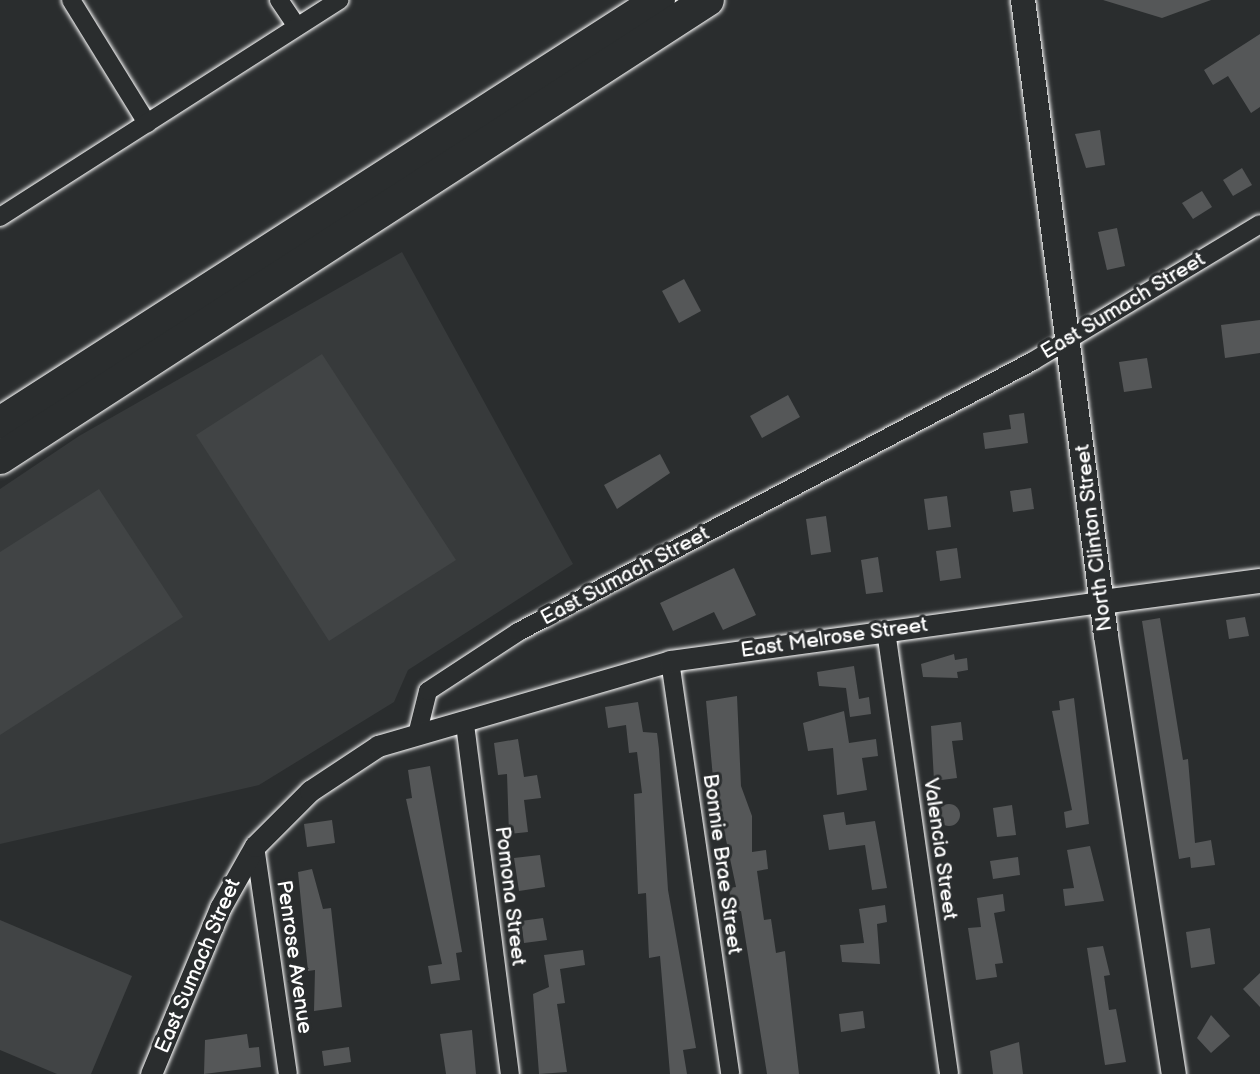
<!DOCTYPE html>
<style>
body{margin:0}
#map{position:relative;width:1260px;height:1074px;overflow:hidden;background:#2a2d2e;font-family:"Balsamiq Sans",sans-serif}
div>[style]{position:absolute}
.built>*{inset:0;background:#373a3b}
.green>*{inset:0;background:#414445}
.building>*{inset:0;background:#555758}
.round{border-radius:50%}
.roads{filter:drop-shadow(0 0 2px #fff) drop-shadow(0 0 2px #fff)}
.minor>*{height:18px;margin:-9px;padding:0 9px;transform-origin:9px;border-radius:9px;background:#2a2d2e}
.tertiary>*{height:21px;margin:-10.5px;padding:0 10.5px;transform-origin:10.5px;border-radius:10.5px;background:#2a2d2e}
.secondary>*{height:24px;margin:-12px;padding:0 12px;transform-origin:12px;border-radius:12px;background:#2a2d2e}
.motorway>*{height:32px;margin:-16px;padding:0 16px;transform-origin:16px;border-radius:16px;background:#2a2d2e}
span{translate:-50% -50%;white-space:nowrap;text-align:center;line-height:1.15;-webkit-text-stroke:6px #2a2d2e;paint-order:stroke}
.street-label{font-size:21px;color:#fff}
</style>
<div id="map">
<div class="built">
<div style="clip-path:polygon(402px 252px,573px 564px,408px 670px,394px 702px,259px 785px,0 844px,0 489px,79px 436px)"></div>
</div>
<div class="green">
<div style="clip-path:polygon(322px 354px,456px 560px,329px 641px,196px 435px)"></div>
<div style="clip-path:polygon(99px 489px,183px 617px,0 735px,0 552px)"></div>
<div style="clip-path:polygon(0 920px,132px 976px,91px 1074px,57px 1074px,0 1050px)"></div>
</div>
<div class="building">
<div style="clip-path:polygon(1103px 0,1211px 0,1162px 18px)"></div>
<div style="clip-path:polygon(1260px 34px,1260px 107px,1251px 113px,1228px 76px,1213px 85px,1204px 70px)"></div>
<div style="clip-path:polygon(1100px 130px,1105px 165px,1086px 168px,1075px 134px)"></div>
<div style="clip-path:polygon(1242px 168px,1252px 185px,1233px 196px,1223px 180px)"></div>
<div style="clip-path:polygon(1202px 191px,1212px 207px,1193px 219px,1182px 203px)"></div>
<div style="clip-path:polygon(1117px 228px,1125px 266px,1107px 270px,1098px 232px)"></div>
<div style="clip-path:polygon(684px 279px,701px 311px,679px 323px,662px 291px)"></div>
<div style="clip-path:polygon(1260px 320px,1260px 353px,1225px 358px,1221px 325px)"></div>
<div style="clip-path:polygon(1147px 358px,1152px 388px,1124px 392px,1119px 362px)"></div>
<div style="clip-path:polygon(788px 395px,800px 417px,762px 438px,750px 416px)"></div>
<div style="clip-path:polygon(1024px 413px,1028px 443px,985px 449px,983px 433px,1011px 429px,1009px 415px)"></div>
<div style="clip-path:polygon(660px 454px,670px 473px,617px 509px,604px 485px)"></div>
<div style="clip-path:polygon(1031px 488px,1034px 509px,1013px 512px,1010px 491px)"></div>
<div style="clip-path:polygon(947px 496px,951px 527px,928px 530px,924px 499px)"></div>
<div style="clip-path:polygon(826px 516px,831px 552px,811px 555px,806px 519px)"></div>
<div style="clip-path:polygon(957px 548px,961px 578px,940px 581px,936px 551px)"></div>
<div style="clip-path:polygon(878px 557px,883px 592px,866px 594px,861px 560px)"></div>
<div style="clip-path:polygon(734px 568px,756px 615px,723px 630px,714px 612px,673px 631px,660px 603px)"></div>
<div style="clip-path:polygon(1245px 617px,1249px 636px,1229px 639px,1226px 620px)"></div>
<div style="clip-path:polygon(1160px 618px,1183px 760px,1188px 759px,1195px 843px,1211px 840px,1215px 865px,1191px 868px,1190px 857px,1179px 859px,1142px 621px)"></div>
<div style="clip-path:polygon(954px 654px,955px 660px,967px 658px,968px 670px,957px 672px,958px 678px,923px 677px,921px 664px)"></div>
<div style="clip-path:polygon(854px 666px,859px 699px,869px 697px,871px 714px,850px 717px,846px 688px,819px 686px,817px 672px)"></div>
<div style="clip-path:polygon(737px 696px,741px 786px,752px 816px,752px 852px,766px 850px,768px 869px,757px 871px,764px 920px,771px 919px,776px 953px,785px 951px,799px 1074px,767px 1074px,741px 911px,732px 913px,729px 888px,736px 887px,713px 778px,706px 701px)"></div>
<div style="clip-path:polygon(1074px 698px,1089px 824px,1066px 828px,1064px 812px,1072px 810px,1052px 711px,1060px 710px,1059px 701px)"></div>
<div style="clip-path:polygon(638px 702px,643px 732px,657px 733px,659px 749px,668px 890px,696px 1048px,683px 1050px,687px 1074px,670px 1074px,660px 956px,649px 958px,646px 893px,638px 894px,634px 794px,642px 793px,637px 752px,629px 753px,626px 725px,608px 728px,605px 707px)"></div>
<div style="clip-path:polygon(844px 711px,849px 743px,876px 739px,878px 756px,862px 758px,867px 790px,837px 795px,833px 748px,808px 751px,803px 723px)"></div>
<div style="clip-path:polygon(961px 722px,963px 740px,952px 741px,957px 778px,934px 781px,931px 726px)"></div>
<div style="clip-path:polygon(518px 739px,524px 777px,537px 775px,541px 798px,524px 800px,528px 832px,509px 834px,507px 774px,498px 775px,494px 743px)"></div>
<div style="clip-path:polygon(430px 766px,462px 952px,456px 953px,460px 980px,431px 984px,428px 966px,442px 964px,406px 799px,412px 798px,408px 770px)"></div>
<div class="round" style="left:938px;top:804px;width:22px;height:22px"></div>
<div style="clip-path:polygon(1012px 805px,1016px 835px,997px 837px,993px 808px)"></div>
<div style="clip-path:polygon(844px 812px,846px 825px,875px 821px,887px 888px,872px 890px,865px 845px,829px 850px,823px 815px)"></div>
<div style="clip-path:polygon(332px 820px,335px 843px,307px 847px,304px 824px)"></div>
<div style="clip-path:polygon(1090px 846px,1104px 901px,1065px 906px,1063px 889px,1074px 888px,1067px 850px)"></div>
<div style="clip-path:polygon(540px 855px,545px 887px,519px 891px,514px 858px)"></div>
<div style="clip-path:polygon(1018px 857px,1020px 875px,993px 879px,990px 861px)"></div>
<div style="clip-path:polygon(312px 869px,323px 909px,331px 908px,342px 1007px,314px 1011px,315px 970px,308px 971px,298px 872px)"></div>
<div style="clip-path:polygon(1003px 894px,1005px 911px,994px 913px,1003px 963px,995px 964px,997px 977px,976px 980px,968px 928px,981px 927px,977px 898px)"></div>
<div style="clip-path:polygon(885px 905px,887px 922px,877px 924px,880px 964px,842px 962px,840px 945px,864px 943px,859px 909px)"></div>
<div style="clip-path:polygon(543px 918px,547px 940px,524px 943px,521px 921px)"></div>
<div style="clip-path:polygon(1210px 928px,1215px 964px,1191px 968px,1186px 932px)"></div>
<div style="clip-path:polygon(1103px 946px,1110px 975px,1104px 976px,1109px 1010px,1116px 1009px,1126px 1062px,1105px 1065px,1087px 948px)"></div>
<div style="clip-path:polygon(583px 950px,585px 965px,560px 969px,565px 1003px,557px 1004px,567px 1072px,539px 1074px,533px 994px,549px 987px,544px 955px)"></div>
<div style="clip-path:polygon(1260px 973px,1260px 1007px,1243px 989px)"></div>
<div style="clip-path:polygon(863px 1011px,865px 1028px,841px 1032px,839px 1014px)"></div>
<div style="clip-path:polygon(1211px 1015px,1230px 1036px,1211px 1053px,1197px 1038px)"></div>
<div style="clip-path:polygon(472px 1030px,476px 1074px,446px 1074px,440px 1034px)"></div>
<div style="clip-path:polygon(247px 1034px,249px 1048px,259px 1047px,261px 1067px,204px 1074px,205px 1040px)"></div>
<div style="clip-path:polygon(1019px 1042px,1023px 1074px,993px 1074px,990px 1051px)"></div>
<div style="clip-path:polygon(349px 1047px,351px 1062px,324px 1066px,322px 1051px)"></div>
</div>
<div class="roads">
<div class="minor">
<div style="left:71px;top:0;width:145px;rotate:58.3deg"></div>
<div style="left:279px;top:0;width:32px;rotate:56deg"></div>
<div style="left:0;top:217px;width:403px;rotate:-32.6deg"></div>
<div style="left:886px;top:631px;width:447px;rotate:81.9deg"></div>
<div style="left:670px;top:661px;width:417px;rotate:81.7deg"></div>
<div style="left:465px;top:724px;width:353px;rotate:82.7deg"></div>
<div style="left:417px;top:735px;width:45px;rotate:-76deg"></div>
<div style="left:428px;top:691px;width:108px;rotate:-33.2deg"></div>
<div style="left:518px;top:632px;width:582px;rotate:-27.75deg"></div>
<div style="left:1033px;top:361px;width:265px;rotate:-31.1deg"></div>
<div style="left:255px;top:846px;width:230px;rotate:81.8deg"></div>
</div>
<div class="tertiary">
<div style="left:151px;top:1074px;width:180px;rotate:-67.4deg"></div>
<div style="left:220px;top:908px;width:71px;rotate:-60.6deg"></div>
<div style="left:255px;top:846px;width:78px;rotate:-45deg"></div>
<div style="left:310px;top:791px;width:82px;rotate:-33.5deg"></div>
<div style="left:378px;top:746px;width:304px;rotate:-16.2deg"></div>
<div style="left:670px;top:661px;width:436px;rotate:-7.8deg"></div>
</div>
<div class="secondary">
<div style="left:1023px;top:0;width:641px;rotate:82.56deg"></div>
<div style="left:1106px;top:636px;width:443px;rotate:81.2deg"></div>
<div style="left:1102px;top:602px;width:159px;rotate:-7.6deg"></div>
</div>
<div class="motorway">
<div style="left:0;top:423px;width:783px;rotate:-32.7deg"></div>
<div style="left:0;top:458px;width:843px;rotate:-32.9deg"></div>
</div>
</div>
<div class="street-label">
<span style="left:1123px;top:306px;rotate:-31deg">East Sumach Street</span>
<span style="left:1094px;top:538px;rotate:-97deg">North Clinton Street</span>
<span style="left:625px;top:576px;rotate:-28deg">East Sumach Street</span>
<span style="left:834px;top:638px;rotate:-8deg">East Melrose Street</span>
<span style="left:940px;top:849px;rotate:82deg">Valencia Street</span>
<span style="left:722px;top:864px;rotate:82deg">Bonnie Brae Street</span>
<span style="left:510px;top:896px;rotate:83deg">Pomona Street</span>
<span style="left:294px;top:957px;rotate:82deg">Penrose Avenue</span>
<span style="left:198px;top:966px;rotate:-67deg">East Sumach Street</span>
</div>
</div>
